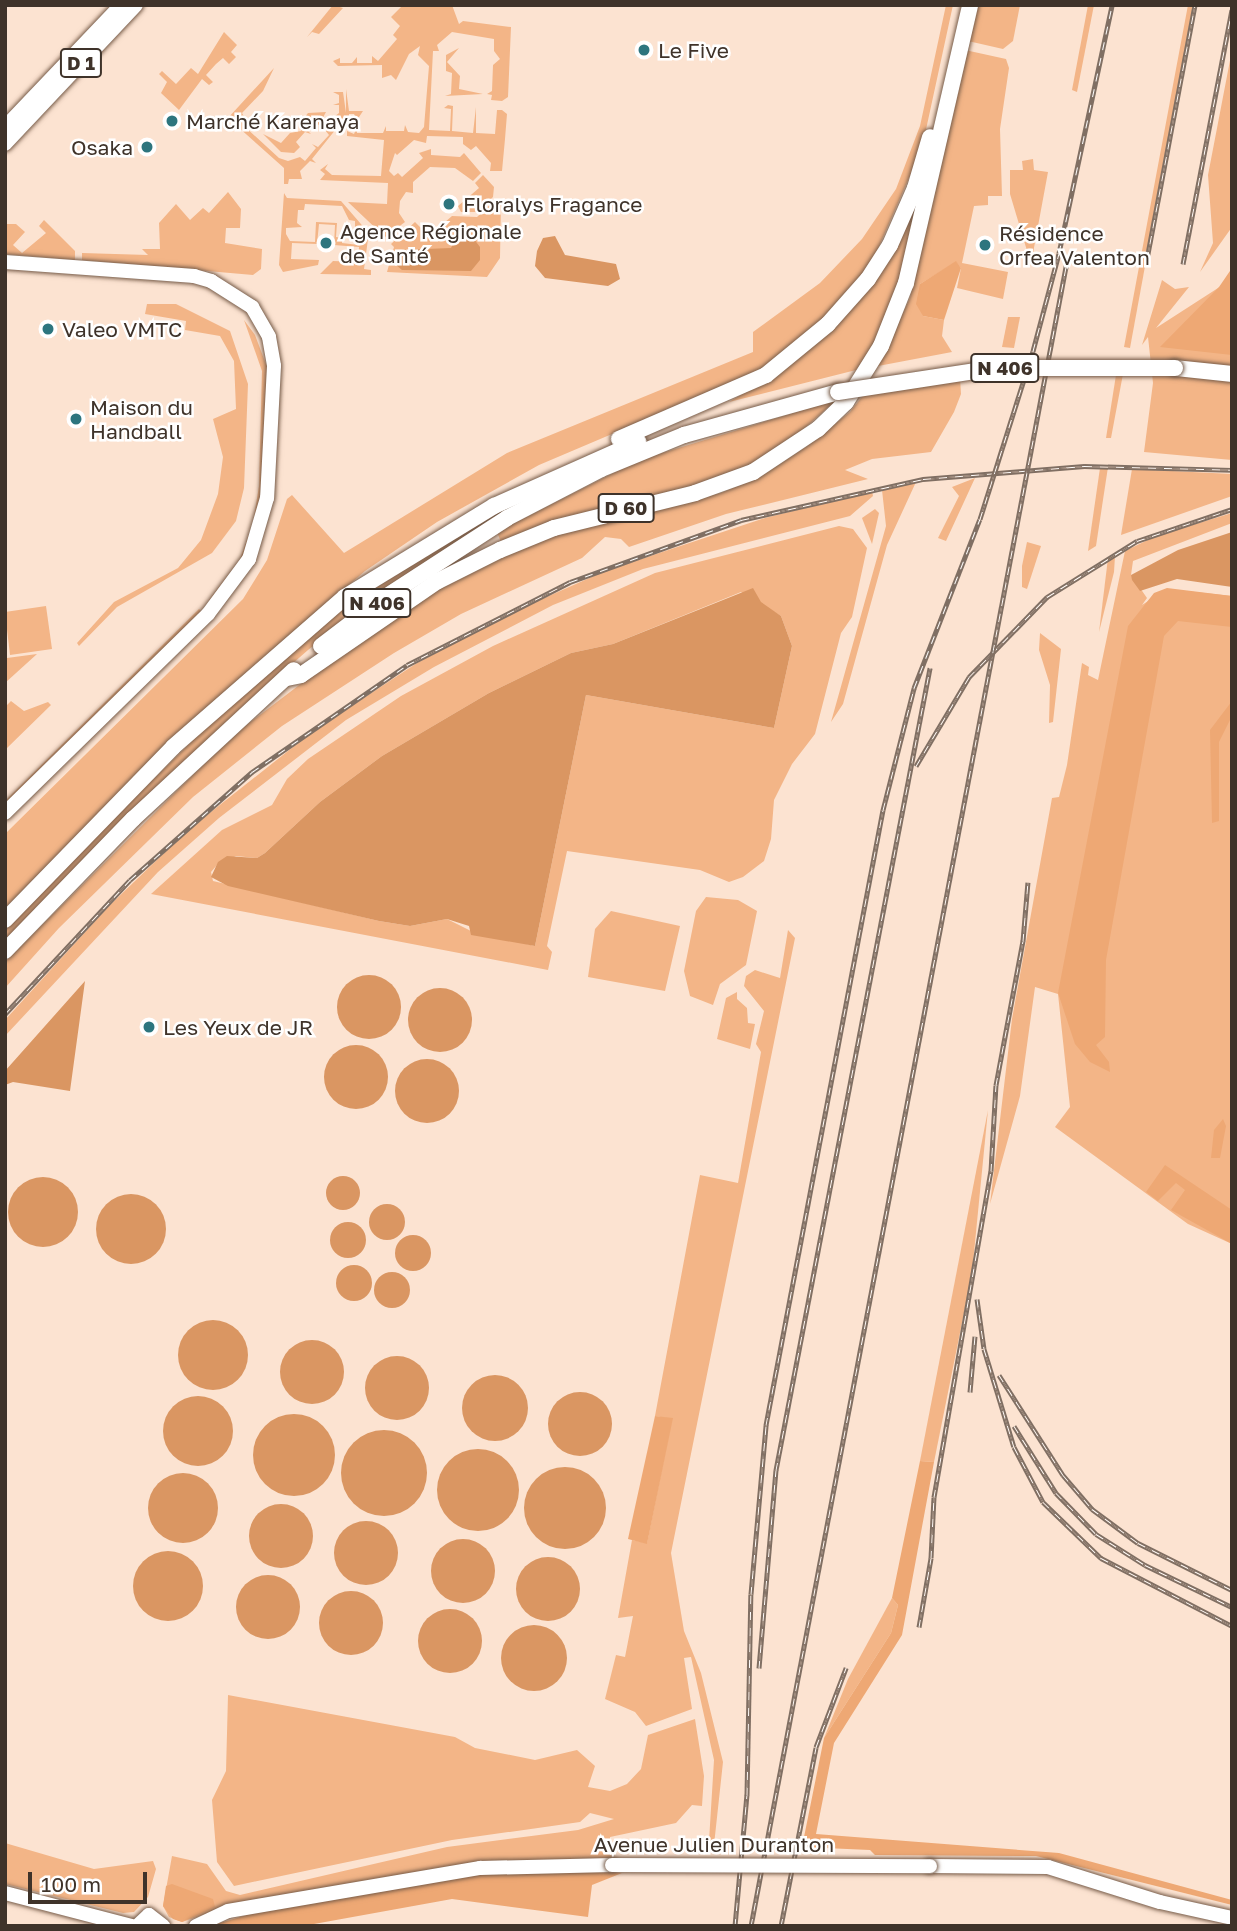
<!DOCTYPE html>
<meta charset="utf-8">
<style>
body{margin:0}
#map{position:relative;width:1237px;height:1931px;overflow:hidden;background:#fce3d1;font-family:"Golos Text",sans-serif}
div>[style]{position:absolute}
.green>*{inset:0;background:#f3b587}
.forest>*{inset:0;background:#eea874}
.water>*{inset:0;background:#da9662}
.round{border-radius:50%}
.roads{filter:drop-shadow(0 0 2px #765b48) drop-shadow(0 0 2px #765b48)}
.secondary>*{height:14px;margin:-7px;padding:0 7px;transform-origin:7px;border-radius:7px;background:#fff}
.primary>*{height:14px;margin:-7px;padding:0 7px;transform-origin:7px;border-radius:7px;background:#fff}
.trunk>*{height:16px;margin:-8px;padding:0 8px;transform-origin:8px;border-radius:8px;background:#fff}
.rail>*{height:5px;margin-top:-2.5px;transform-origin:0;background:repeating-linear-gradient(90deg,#fff 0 8px,#806f63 0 16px);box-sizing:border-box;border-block:2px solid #806f63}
.bridges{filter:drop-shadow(0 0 2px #765b48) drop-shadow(0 0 2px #765b48)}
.secondary-bridge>*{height:14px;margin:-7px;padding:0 7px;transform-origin:7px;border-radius:7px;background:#fff}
.trunk-bridge>*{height:16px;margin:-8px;padding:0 8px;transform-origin:8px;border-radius:8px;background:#fff}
.dots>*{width:19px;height:19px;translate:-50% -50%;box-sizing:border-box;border:4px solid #fff;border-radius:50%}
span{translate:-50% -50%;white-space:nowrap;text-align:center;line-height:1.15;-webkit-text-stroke:5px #fff;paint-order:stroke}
.shield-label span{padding:2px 5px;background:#fff;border:2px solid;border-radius:5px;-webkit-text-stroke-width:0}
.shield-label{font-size:19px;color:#3f332a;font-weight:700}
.poi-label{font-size:21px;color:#3f332a}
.left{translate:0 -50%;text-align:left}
.right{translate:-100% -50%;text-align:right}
.street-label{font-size:21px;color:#3f332a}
.frame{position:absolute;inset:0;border:7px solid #3f332a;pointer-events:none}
.scale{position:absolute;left:28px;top:1872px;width:119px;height:32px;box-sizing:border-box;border:4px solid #3f332a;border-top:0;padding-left:9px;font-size:21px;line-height:24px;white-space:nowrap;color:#3f332a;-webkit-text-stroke:5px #fff;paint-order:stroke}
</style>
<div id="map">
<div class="green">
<div style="clip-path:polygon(333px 5px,343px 8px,319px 34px,312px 32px,307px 37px)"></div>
<div style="clip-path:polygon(403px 5px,452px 5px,459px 24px,463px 21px,511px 27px,508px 97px,502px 101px,491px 100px,492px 95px,487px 94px,492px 91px,493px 65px,500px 59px,494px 51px,494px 39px,452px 32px,437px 45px,439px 51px,433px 51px,429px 130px,450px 131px,451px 109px,444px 108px,448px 105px,453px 106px,452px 131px,473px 133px,476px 107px,476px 133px,495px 134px,497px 110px,502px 110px,507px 114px,505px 139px,502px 171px,490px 171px,491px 163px,476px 146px,471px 150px,463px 144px,463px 137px,427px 136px,426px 143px,414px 140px,397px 155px,395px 153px,389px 171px,394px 176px,398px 173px,402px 177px,423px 158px,419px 153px,431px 149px,431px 155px,460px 157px,464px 153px,481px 173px,473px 181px,455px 168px,430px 167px,413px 182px,413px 193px,406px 192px,400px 201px,399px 213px,405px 222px,385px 237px,348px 202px,387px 204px,388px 183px,320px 180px,325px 174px,320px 170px,328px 164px,325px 169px,332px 175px,381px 176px,384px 140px,347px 136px,347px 131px,354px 134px,357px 127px,357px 133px,383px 133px,386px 126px,386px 131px,404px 131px,405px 125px,408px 132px,419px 133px,424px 127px,429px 66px,418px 55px,420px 46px,409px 54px,396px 80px,391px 75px,382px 78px,382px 65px,338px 66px,333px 61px,340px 58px,340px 63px,352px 63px,357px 57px,357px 63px,372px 63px,372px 56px,378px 61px,397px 39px,393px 35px,400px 26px,391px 17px)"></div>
<div style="clip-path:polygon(946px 5px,953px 5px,922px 148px,873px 260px,837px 307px,758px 372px,539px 465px,437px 522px,365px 571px,174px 737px,5px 908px,5px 834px,243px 599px,267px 560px,287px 499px,292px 495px,344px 553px,507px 453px,753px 352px,753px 332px,820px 283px,862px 239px,896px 189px,920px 126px)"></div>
<div style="clip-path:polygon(976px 5px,1020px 5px,1013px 41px,1003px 49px,968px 41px)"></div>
<div style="clip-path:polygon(1088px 5px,1094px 5px,1077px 92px,1072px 90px)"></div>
<div style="clip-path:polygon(1188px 5px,1193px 5px,1130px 348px,1124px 347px)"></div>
<div style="clip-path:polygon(224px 32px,237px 45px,231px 52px,236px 57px,229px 64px,223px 58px,216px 64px,206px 75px,213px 82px,209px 85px,202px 79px,179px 110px,161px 93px,167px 82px,159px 74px,162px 71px,176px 84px,191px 68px,198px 74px)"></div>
<div style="clip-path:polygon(459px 48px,447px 62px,460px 76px,459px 89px,483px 94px,445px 96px,451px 94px,452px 73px,446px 71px,446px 55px)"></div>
<div style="clip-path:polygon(965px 50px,1006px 59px,1009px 68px,1000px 129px,1002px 196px,988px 196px,988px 205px,974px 206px,962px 263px,1008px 272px,1003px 299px,957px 288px,961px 268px,956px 262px,920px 284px,923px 316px,944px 320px,942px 336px,952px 352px,878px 366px,910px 298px)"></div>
<div style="clip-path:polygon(1232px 50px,1232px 227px,1200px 272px,1213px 243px,1208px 175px)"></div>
<div style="clip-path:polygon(274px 68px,263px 91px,242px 113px,246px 120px,243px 125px,279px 158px,288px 161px,300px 157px,305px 161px,316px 148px,312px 144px,318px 147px,329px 135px,325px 130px,331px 124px,336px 129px,312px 159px,316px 163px,310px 161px,300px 171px,302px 179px,289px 179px,288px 184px,284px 184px,284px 168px,228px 118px)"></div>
<div style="clip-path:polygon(346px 89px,349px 111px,363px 111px,357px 120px,354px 114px,349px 114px,349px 120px,334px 117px,339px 113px,339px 105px,333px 105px,339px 103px,339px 95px,333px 92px,343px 92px,346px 113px)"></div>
<div style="clip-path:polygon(326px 112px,319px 125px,315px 122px,307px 130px,311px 134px,305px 132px,296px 142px,300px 147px,294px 153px,281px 152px,263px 134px,281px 143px,290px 133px,301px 131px,300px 123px,308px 113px)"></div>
<div style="clip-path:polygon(1033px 159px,1034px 170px,1048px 172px,1031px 264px,1010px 194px,1010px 170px,1023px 170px,1022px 161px)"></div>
<div style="clip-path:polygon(926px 173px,890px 316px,860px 369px,729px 402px,781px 371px,837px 324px)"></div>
<div style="clip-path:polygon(483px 175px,494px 187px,493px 197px,476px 212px,461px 212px,458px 206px,479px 188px,475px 183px)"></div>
<div style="clip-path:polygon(228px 192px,241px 209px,240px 228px,226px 228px,225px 243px,262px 249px,261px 269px,253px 275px,82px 260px,82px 253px,148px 255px,142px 249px,160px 249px,159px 223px,176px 204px,190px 220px,203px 208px,209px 213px)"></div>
<div style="clip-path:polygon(284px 193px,287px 198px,341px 201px,367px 231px,355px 228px,355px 221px,349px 220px,342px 206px,305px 204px,304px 210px,298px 210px,297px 223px,302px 227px,286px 228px,286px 234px,290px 241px,315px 242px,316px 222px,337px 223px,336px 237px,342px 238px,342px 243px,359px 245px,360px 238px,368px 239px,364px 269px,371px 270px,371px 275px,320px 274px,333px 261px,358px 262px,359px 247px,334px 245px,335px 225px,319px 224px,317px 244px,292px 243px,291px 259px,319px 260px,318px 265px,283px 272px,279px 265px)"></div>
<div style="clip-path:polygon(493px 202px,501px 202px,500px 258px,487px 277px,387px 272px,394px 247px,391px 244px,415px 222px,429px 236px,452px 216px,477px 217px)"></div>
<div style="clip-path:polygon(44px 220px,75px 251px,75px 260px,5px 254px,5px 224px,16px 224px,25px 232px,13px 245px,22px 253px,46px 233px,39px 226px)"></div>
<div style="clip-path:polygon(1232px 279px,1232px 460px,1144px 452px,1153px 383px,1148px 337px,1142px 345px,1162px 280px,1175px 289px,1189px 287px,1156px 328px)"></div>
<div style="clip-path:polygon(147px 304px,176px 304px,230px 331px,248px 384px,244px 488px,236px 521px,212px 553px,117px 607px,79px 646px,77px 643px,114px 602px,178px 568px,201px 540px,218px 494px,223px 457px,213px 419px,236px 409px,234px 361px,220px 336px,185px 330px,186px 321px,145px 314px)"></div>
<div style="clip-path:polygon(1008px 317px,1020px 317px,1014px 348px,1002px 347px)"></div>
<div style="clip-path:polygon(244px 320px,255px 335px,267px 367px,261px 491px,258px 515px,242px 562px,212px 603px,209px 600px,240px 559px,253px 523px,259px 486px,262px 371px)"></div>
<div style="clip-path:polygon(1123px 374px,1111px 438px,1106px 438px,1116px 375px)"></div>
<div style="clip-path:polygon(960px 378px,961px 394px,954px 412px,931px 452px,872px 459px,845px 470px,868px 479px,726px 514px,629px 547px,621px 539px,605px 537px,582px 558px,461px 614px,394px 653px,282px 726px,193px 797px,59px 928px,5px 988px,5px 962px,196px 772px,244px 727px,391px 615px,487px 562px,534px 543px,597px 522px,721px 493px,760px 477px,806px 447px,850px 412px,865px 393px)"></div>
<div style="clip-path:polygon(836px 400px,788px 443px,729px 477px,501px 542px,497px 532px,639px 460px)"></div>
<div style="clip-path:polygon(597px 464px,367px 603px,308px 650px,234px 715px,5px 943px,5px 926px,261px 673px,367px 590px,438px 543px)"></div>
<div style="clip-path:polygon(1108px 467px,1096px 546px,1088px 551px,1100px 468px)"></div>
<div style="clip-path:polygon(1132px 469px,1232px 474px,1232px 496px,1121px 535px)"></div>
<div style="clip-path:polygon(975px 478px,946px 541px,938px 538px,959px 496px,952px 487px)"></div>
<div style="clip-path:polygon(916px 482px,887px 545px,843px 704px,831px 722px,886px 526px,882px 490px)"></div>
<div style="clip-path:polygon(872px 491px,873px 496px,850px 516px,643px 569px,553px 605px,434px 667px,346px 720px,219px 818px,158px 872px,5px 1036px,5px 1020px,109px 906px,187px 831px,312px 732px,417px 663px,513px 612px,605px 571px,765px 518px)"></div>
<div style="clip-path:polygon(875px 509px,879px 513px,872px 544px,862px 518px)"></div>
<div style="clip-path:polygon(1232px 513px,1232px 523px,1133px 561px,1131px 575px,1147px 598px,1142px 605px,1167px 589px,1232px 596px,1232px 1244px,1188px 1224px,1055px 1127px,1070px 1107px,1058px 994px,1035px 987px,1020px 1096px,990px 1204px,1012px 1019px,1052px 798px,1059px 797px,1067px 765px,1082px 663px,1089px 667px,1088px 675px,1098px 680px,1125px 551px,1156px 536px)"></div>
<div style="clip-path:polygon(evenodd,839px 526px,853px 529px,867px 548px,852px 617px,841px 633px,815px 734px,792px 764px,774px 800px,771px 839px,764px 861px,743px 877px,729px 882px,700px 870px,567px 851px,547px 946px,552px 952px,548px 970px,151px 894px,222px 830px,272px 805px,287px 779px,308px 759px,401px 696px,493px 646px,655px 573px,839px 526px,741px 592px,781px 616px,792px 646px,774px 728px,586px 695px,535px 946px,471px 931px,447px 919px,410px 926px,379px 921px,213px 881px,211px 872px,217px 865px,236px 856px,257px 858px,265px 853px,320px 802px,382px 756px,489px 693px,571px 653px,613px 644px,741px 592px)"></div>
<div style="clip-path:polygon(1027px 542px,1041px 546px,1027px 589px,1022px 587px,1022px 566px)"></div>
<div style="clip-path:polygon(1115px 556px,1114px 572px,1099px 632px,1108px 558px)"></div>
<div style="clip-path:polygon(46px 606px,52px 649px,10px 655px,5px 612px)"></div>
<div style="clip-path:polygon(199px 609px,203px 613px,5px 808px,5px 801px)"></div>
<div style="clip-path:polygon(1040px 633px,1061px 649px,1053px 722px,1049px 723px,1050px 685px,1039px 650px)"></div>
<div style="clip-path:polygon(5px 645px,7px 658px,37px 654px,5px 683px)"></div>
<div style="clip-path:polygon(11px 701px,24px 711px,48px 702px,51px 705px,5px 750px,5px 707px)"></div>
<div style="clip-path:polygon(706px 897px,738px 900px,757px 911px,746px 965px,720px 984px,713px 1005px,690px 996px,684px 971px,696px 911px)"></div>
<div style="clip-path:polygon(611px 911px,680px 926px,665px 991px,588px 977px,595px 929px)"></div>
<div style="clip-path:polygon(788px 930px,795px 938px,671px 1553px,684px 1631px,701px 1673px,723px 1762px,714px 1845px,709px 1841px,714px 1760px,691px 1657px,684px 1658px,692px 1709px,646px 1726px,635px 1712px,605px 1699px,616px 1655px,625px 1657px,633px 1616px,618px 1618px,632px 1540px,647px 1543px,672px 1419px,655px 1416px,700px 1175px,738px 1183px,761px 1052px,756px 1044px,764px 1011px,744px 986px,746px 976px,755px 970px,780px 978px)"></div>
<div style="clip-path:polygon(737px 992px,737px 999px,747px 1008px,748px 1023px,755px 1024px,750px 1049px,717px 1039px,726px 998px)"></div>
<div style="clip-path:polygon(988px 1110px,972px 1273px,934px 1462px,920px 1461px)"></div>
<div style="clip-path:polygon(892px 1598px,898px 1605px,891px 1633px,824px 1738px,848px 1679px)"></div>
<div style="clip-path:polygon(228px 1695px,455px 1737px,475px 1748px,535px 1760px,577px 1750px,595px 1766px,588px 1787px,610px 1791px,627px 1784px,641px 1769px,648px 1735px,695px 1719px,704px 1776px,702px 1806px,692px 1805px,676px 1823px,610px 1837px,611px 1859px,483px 1862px,245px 1901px,182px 1922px,169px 1917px,163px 1906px,172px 1856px,207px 1864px,226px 1891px,240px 1895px,447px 1847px,578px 1830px,614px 1819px,590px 1813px,580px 1822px,452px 1840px,234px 1886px,217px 1862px,212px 1800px,226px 1771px)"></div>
<div style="clip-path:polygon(5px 1843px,94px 1869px,153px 1861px,156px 1869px,148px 1897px,134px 1912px,123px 1913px,5px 1884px)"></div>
</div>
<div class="forest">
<div style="clip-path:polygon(956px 261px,961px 268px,944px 320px,923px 316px,916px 304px,920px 284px)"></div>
<div style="clip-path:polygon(1232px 268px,1232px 355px,1160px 347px,1219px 287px)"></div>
<div style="clip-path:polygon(1167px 588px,1232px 596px,1232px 627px,1178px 621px,1164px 636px,1106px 960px,1105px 1037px,1096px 1045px,1109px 1062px,1110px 1072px,1090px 1062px,1075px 1044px,1058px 993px,1128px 626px,1154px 593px)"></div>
<div style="clip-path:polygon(1232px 701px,1232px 716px,1219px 742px,1219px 821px,1212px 823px,1210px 730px)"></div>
<div style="clip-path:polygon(1223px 1119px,1226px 1126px,1220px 1158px,1211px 1158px,1214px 1130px)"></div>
<div style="clip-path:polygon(1165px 1165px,1232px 1210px,1232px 1244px,1171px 1210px,1185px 1190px,1176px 1183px,1158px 1201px,1146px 1192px)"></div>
<div style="clip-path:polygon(655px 1416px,673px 1418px,647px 1544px,628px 1539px)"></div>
<div style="clip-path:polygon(920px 1461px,934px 1462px,902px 1635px,834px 1743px,816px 1834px,1059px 1853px,1232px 1900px,1232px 1905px,1036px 1856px,875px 1855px,870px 1850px,802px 1847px,824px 1738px,891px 1633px,898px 1605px,892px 1598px)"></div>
<div style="clip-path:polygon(552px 1870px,622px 1873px,592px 1885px,588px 1917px,452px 1899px,303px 1926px,210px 1926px,264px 1910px,498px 1871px)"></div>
<div style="clip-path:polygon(172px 1884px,213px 1899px,215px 1907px,182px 1922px,173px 1919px,163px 1906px,166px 1886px)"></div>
</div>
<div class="water">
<div style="clip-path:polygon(467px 230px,480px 247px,480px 260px,471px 271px,402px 270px,395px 264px,400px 250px,451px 248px,458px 234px)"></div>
<div style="clip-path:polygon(555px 236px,565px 255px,616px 264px,620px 279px,608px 286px,545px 278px,535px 266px,537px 251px,543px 238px)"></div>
<div style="clip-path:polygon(1232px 532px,1232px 587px,1177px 579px,1140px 591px,1132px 580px,1131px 575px,1178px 550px)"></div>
<div style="clip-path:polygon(753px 588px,761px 602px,781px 616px,792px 646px,774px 728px,586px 695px,535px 946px,471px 935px,469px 926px,447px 919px,410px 926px,379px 921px,228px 886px,211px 877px,218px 862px,227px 856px,257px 858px,265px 853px,320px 802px,382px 756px,489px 693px,571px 653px,613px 644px)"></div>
<div class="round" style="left:337px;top:975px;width:64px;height:64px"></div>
<div style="clip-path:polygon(85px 981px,70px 1091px,13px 1082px,5px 1085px,5px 1071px)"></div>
<div class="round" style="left:408px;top:988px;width:64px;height:64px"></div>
<div class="round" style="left:324px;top:1045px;width:64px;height:64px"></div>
<div class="round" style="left:395px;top:1059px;width:64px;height:64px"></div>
<div class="round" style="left:326px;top:1176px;width:34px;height:34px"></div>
<div class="round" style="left:8px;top:1177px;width:70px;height:70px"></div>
<div class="round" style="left:96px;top:1194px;width:70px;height:70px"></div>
<div class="round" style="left:369px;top:1204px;width:36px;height:36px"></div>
<div class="round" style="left:330px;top:1222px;width:36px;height:36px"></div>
<div class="round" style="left:395px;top:1235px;width:36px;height:36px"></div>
<div class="round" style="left:336px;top:1265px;width:36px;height:36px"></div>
<div class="round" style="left:374px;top:1272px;width:36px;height:36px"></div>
<div class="round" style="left:178px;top:1320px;width:70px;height:70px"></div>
<div class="round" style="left:280px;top:1340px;width:64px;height:64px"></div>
<div class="round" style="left:365px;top:1356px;width:64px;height:64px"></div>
<div class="round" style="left:462px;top:1375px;width:66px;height:66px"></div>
<div class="round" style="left:548px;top:1392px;width:64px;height:64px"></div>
<div class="round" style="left:163px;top:1396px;width:70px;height:70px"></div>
<div class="round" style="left:253px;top:1414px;width:82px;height:82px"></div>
<div class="round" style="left:341px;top:1430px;width:86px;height:86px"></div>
<div class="round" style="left:437px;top:1449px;width:82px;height:82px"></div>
<div class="round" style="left:524px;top:1467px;width:82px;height:82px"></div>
<div class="round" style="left:148px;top:1473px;width:70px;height:70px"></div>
<div class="round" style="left:249px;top:1504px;width:64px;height:64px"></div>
<div class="round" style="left:334px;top:1521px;width:64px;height:64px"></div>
<div class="round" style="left:431px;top:1539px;width:64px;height:64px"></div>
<div class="round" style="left:133px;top:1551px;width:70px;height:70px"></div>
<div class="round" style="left:516px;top:1557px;width:64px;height:64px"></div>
<div class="round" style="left:236px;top:1575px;width:64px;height:64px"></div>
<div class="round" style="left:319px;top:1591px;width:64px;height:64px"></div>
<div class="round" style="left:418px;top:1609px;width:64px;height:64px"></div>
<div class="round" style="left:501px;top:1625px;width:66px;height:66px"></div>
</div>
<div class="roads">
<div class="secondary">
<div style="left:5px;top:262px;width:190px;rotate:4.2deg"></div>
<div style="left:194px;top:276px;width:18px;rotate:16deg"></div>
<div style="left:211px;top:281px;width:49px;rotate:32.4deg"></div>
<div style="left:252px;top:307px;width:34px;rotate:60deg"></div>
<div style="left:269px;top:337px;width:29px;rotate:80deg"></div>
<div style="left:274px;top:366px;width:132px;rotate:93deg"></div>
<div style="left:267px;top:498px;width:64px;rotate:106.4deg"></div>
<div style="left:249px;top:559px;width:69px;rotate:126.7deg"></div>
<div style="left:208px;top:614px;width:284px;rotate:135.6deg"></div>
<div style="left:930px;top:1866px;width:118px;rotate:0.5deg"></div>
<div style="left:1048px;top:1867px;width:117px;rotate:17.4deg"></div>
<div style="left:1160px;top:1902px;width:74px;rotate:12.5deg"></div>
<div style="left:5px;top:1893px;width:131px;rotate:14.6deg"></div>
<div style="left:137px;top:1926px;width:16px;rotate:-43deg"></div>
<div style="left:149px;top:1915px;width:18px;rotate:38deg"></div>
<div style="left:196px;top:1926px;width:35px;rotate:-25deg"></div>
<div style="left:228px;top:1911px;width:256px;rotate:-9.7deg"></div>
<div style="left:480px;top:1868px;width:132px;rotate:-1.3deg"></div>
</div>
<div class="primary">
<div style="left:5px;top:127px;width:168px;rotate:-46.4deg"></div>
<div style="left:5px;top:144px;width:191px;rotate:-46.7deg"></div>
</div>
<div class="trunk">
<div style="left:1175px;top:368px;width:57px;rotate:6deg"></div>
<div style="left:619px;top:439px;width:160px;rotate:-23.5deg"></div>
<div style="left:766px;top:375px;width:80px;rotate:-39.4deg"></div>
<div style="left:828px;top:324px;width:60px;rotate:-48.4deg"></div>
<div style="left:868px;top:279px;width:40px;rotate:-57.1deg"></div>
<div style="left:890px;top:245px;width:62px;rotate:-66.3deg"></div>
<div style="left:915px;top:188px;width:53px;rotate:-73.6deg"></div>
<div style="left:321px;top:646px;width:79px;rotate:-37.3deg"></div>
<div style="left:384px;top:598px;width:147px;rotate:-33deg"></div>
<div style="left:507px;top:518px;width:106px;rotate:-27.5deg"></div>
<div style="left:601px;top:469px;width:90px;rotate:-22.3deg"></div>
<div style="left:684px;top:435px;width:160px;rotate:-15.6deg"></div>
<div style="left:287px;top:678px;width:14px;rotate:-12deg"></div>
<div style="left:301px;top:675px;width:166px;rotate:-34.5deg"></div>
<div style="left:438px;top:581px;width:69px;rotate:-26.6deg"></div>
<div style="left:500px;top:550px;width:58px;rotate:-22.2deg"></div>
<div style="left:554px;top:528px;width:145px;rotate:-13.9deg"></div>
<div style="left:695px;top:493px;width:62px;rotate:-19.9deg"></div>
<div style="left:753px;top:472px;width:78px;rotate:-33.5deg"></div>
<div style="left:818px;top:429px;width:39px;rotate:-44deg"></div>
<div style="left:846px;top:402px;width:66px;rotate:-58deg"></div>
<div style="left:881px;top:346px;width:68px;rotate:-68.4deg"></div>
<div style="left:906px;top:283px;width:285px;rotate:-77deg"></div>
<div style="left:5px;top:920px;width:241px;rotate:-45.8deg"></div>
<div style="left:173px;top:747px;width:228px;rotate:-41.1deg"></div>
<div style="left:345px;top:597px;width:175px;rotate:-31.4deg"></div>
<div style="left:494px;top:506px;width:158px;rotate:-24deg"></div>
<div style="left:5px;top:951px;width:184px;rotate:-45.9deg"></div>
<div style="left:133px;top:819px;width:219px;rotate:-42.8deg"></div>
</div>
</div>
<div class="rail">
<div style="left:1147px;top:259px;width:258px;rotate:-79.3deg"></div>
<div style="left:1183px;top:264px;width:259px;rotate:-79.1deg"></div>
<div style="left:916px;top:766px;width:104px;rotate:-59.2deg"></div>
<div style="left:969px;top:677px;width:112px;rotate:-45.7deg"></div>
<div style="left:1047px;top:597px;width:106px;rotate:-31.9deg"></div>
<div style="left:1137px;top:541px;width:100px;rotate:-18.6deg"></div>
<div style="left:5px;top:1014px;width:183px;rotate:-47deg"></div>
<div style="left:130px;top:880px;width:163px;rotate:-41.5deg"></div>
<div style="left:252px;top:772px;width:188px;rotate:-34.6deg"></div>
<div style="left:407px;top:665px;width:183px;rotate:-27deg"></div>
<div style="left:570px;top:582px;width:182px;rotate:-19.9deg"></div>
<div style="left:741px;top:520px;width:187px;rotate:-12.7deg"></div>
<div style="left:923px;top:479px;width:162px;rotate:-4.6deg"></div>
<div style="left:1084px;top:466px;width:148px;rotate:1.5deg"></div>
<div style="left:977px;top:1299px;width:50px;rotate:82deg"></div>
<div style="left:984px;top:1349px;width:102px;rotate:73deg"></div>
<div style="left:1014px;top:1447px;width:62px;rotate:62.2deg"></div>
<div style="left:1043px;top:1502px;width:81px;rotate:44deg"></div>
<div style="left:1101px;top:1558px;width:148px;rotate:27.4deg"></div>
<div style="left:999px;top:1375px;width:119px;rotate:57.4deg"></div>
<div style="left:1063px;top:1475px;width:45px;rotate:49.5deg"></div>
<div style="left:1092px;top:1509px;width:57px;rotate:36.5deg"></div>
<div style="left:1138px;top:1543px;width:105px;rotate:26.6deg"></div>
<div style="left:970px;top:1392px;width:56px;rotate:-84.9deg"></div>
<div style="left:1014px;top:1426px;width:79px;rotate:57.9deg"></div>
<div style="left:1056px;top:1493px;width:57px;rotate:45.7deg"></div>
<div style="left:1096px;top:1534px;width:58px;rotate:32.3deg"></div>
<div style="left:1145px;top:1565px;width:97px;rotate:25.8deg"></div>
<div style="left:919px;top:1627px;width:70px;rotate:-80.1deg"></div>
<div style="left:931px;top:1558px;width:61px;rotate:-87.2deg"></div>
<div style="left:934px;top:1497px;width:331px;rotate:-80.1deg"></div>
<div style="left:991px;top:1171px;width:86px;rotate:-86.7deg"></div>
<div style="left:996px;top:1085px;width:147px;rotate:-79.4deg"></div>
<div style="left:1023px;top:941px;width:59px;rotate:-85.2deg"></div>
<div style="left:759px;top:1668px;width:199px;rotate:-85.1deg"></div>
<div style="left:776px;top:1470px;width:817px;rotate:-79.13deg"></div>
<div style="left:735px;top:1926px;width:132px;rotate:-84.8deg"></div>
<div style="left:747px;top:1795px;width:201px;rotate:-88.9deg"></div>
<div style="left:751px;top:1594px;width:170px;rotate:-84.9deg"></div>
<div style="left:766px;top:1425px;width:626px;rotate:-79.23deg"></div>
<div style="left:883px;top:810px;width:126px;rotate:-75.7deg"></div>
<div style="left:914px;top:688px;width:181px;rotate:-68.7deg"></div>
<div style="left:980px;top:519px;width:176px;rotate:-72.5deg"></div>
<div style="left:1033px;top:351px;width:101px;rotate:-75.1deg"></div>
<div style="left:1059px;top:253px;width:254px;rotate:-77.9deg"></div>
<div style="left:751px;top:1926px;width:1700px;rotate:-79.25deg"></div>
<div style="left:781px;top:1926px;width:182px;rotate:-78.9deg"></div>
<div style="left:816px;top:1747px;width:85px;rotate:-69.2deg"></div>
</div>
<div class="bridges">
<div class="secondary-bridge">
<div style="left:612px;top:1865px;width:318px;rotate:0.2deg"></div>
</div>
<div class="trunk-bridge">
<div style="left:838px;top:392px;width:158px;rotate:-8.7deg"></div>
<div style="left:994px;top:368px;width:181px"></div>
</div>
</div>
<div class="dots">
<div style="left:644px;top:50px;background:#2d757e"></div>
<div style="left:172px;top:121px;background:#2d757e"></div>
<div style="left:147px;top:147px;background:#2d757e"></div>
<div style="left:449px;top:204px;background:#2d757e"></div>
<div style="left:326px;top:243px;background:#2d757e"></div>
<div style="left:985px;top:245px;background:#2d757e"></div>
<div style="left:48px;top:329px;background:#2d757e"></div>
<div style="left:76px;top:419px;background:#2d757e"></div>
<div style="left:149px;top:1027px;background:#2d757e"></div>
</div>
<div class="shield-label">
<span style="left:81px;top:63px">D 1</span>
<span style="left:1005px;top:368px">N 406</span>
<span style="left:626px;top:508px">D 60</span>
<span style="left:377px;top:603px">N 406</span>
</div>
<div class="poi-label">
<span class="left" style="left:658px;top:50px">Le Five</span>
<span class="left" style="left:186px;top:121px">Marché Karenaya</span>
<span class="right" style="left:133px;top:147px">Osaka</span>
<span class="left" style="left:463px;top:204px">Floralys Fragance</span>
<span class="left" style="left:340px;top:243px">Agence Régionale<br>de Santé</span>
<span class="left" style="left:999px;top:245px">Résidence<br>Orfea Valenton</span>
<span class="left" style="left:62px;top:329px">Valeo VMTC</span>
<span class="left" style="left:90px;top:419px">Maison du<br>Handball</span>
<span class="left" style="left:163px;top:1027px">Les Yeux de JR</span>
</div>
<div class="street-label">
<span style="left:714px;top:1844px">Avenue Julien Duranton</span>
</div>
<div class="frame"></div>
<div class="scale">100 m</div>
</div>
